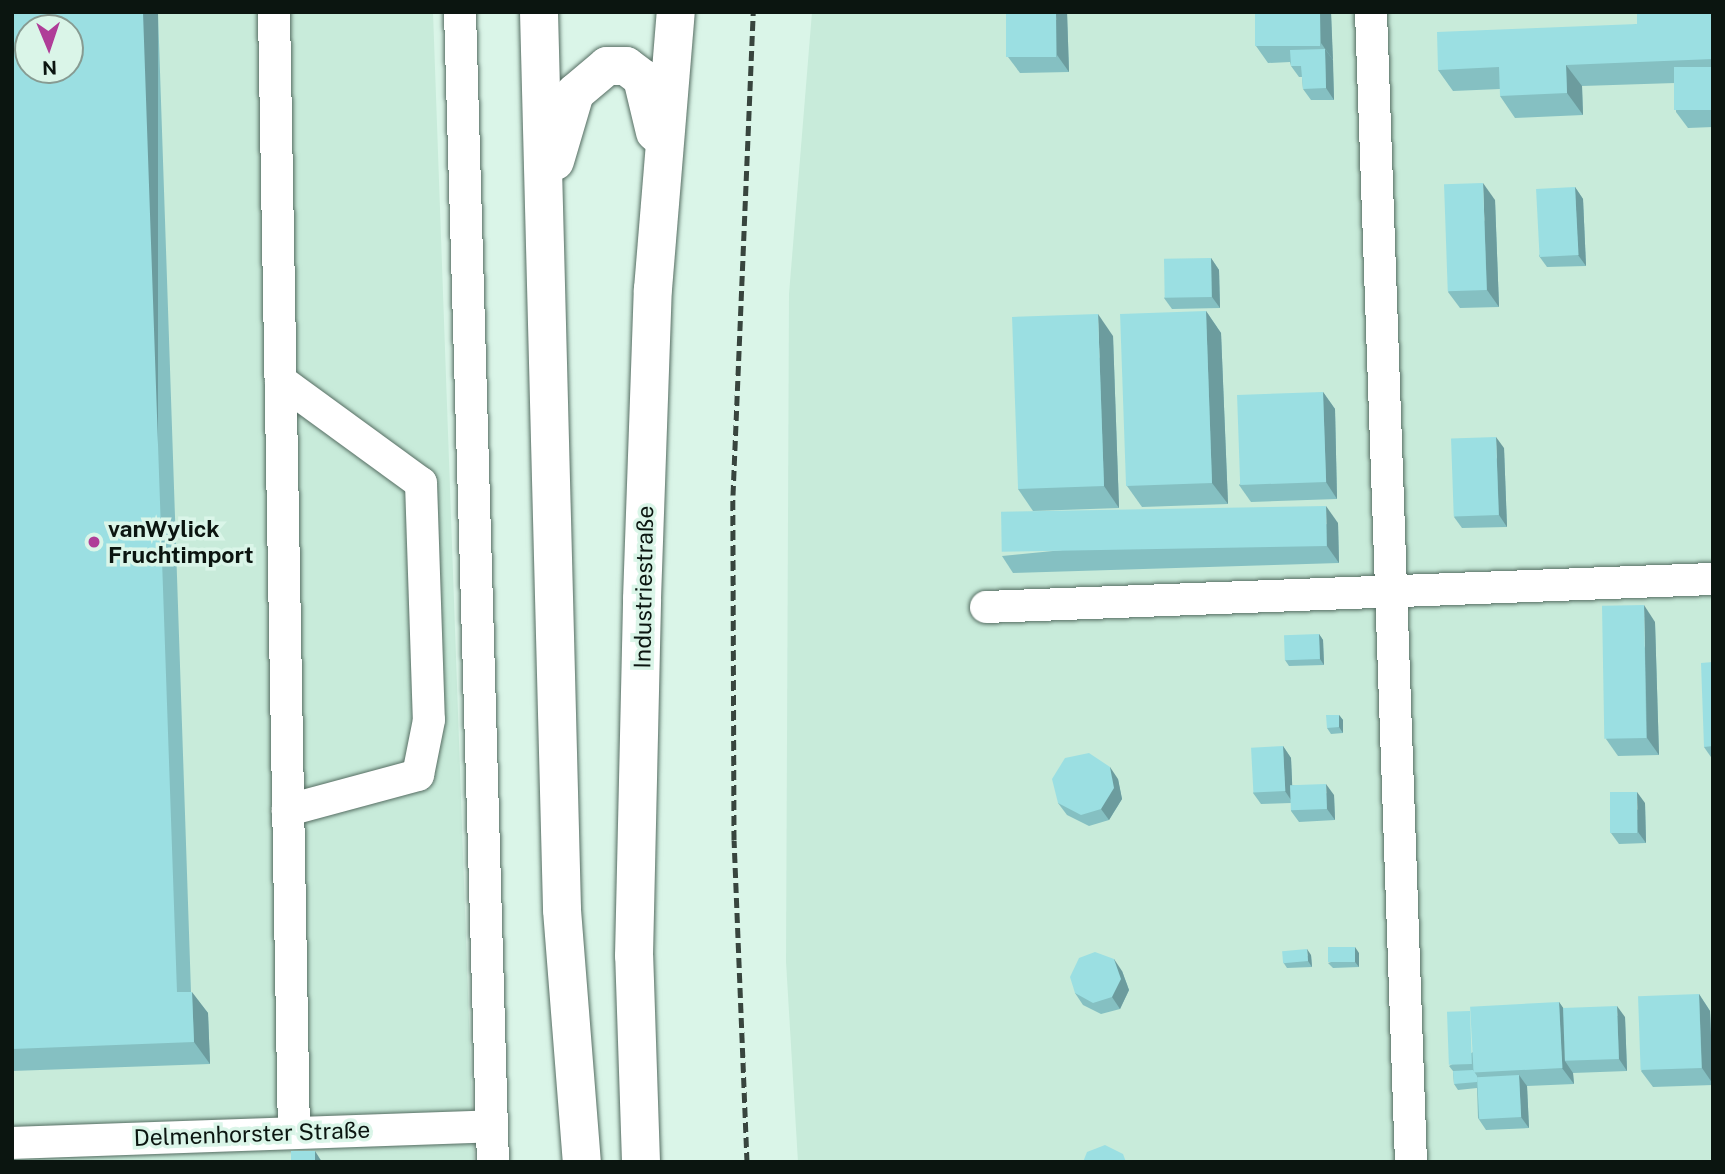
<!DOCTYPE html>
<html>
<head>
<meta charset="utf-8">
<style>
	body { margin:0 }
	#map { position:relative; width:1725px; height:1174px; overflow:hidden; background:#daf5e8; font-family:"Public Sans",sans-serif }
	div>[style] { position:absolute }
	.built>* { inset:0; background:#c8ebda }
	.roads { filter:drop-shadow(0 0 2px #556d62) drop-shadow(0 0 2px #556d62) }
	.minor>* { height:32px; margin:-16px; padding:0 16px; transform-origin:16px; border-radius:16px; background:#fff }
	.highway>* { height:38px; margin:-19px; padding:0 19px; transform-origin:19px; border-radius:19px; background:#fff }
	.rail>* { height:5px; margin-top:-2.5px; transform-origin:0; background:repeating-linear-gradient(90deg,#38453e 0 10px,transparent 0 15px) }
	.wall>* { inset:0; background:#85c0c2 }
	.shaded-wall>* { inset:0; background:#6c9c9e; transform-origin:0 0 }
	.building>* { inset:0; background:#9bdfe2; transform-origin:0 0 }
	.dots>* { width:19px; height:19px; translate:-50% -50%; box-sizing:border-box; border:4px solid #daf5e8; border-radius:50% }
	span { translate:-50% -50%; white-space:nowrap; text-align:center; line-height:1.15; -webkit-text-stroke:7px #daf5e8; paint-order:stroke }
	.poi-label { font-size:23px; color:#0b1510; font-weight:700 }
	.left { translate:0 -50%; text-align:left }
	.street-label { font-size:23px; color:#0b1510 }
	.frame { position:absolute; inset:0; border:14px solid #0b1510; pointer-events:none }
	.north { position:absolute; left:14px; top:14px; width:70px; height:70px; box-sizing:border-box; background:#daf5e8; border:2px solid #879b92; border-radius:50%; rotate:178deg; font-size:19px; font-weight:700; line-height:28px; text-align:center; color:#0b1510 }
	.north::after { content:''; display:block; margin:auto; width:24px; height:32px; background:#af3d98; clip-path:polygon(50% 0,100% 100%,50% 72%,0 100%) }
</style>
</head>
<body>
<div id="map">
	<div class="built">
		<i style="clip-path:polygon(evenodd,12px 12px,433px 12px,474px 1162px,12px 1162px,12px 12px,28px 28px,70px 28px,70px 70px,28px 70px,28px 28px)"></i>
		<i style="clip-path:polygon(812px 12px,1713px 12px,1713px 1162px,798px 1162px,786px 962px,789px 294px)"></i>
	</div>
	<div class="roads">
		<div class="minor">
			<i style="left:274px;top:12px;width:1121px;rotate:88.98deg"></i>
			<i style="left:460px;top:12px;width:1150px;rotate:88.36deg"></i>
			<i style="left:1371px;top:12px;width:1151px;rotate:88.01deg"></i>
			<i style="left:281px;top:381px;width:173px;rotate:36.1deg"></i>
			<i style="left:421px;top:483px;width:237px;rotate:88.1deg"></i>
			<i style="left:429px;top:720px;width:56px;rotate:101.3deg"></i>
			<i style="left:418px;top:775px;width:135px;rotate:164.9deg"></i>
			<i style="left:986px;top:607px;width:728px;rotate:-2.21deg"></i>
			<i style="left:12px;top:1143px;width:480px;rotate:-2deg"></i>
		</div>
		<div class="highway">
			<i style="left:539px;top:12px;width:898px;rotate:88.53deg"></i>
			<i style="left:562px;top:910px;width:253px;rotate:85.5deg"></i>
			<i style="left:555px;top:161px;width:71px;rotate:-73.6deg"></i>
			<i style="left:575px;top:93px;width:42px;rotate:-40.2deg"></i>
			<i style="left:607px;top:66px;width:19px"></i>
			<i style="left:626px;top:66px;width:20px;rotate:37deg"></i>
			<i style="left:642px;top:78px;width:56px;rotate:76.5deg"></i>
			<i style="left:641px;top:1162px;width:206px;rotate:-91.9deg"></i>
			<i style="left:634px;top:956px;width:357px;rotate:-88.7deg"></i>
			<i style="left:642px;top:599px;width:310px;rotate:-88deg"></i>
			<i style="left:653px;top:289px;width:278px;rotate:-85.3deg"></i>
		</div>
	</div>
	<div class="rail">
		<i style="left:747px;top:1162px;width:322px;rotate:-92.3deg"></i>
		<i style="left:734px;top:840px;width:345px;rotate:-90.2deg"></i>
		<i style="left:733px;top:495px;width:483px;rotate:-87.6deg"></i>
	</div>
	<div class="wall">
		<i style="clip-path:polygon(12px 12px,158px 12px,191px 992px,208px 1013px,210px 1064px,12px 1071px)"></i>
		<i style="clip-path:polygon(1067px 12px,1069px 72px,1020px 73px,1008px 57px)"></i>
		<i style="clip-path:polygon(1255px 12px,1331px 12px,1334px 100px,1311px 100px,1303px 89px,1302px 77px,1299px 77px,1291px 66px,1290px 62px,1268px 63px,1256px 46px)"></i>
		<i style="clip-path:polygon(1713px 12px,1713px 127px,1688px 128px,1676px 112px,1675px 83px,1582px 86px,1583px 115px,1515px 118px,1500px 96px,1500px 89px,1453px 91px,1438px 70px,1637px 24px)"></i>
		<i style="clip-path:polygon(1575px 187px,1583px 199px,1586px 266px,1547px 267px,1539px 256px)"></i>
		<i style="clip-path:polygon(1495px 200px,1499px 307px,1460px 308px,1448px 292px)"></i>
		<i style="clip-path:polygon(1211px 258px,1219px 270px,1220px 308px,1172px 309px,1164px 298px)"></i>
		<i style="clip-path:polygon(1206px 311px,1221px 333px,1228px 504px,1142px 507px,1127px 486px)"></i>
		<i style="clip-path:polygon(1113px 336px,1119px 508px,1033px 511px,1018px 489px)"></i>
		<i style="clip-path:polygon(1323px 392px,1335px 409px,1337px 499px,1251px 502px,1239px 485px)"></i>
		<i style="clip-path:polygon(1504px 448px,1507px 527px,1462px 528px,1454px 517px)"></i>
		<i style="clip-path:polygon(1338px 523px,1339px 563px,1013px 573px,1002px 556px)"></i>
		<i style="clip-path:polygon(1655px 622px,1659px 755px,1618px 756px,1606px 739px)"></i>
		<i style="clip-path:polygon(1319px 634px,1323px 640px,1324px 665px,1289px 666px,1285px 660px)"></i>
		<i style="clip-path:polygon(1713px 662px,1713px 760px,1704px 747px)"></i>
		<i style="clip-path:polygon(1339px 715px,1343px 720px,1343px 733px,1331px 734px,1327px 728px)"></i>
		<i style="clip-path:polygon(1283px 746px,1291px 758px,1292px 785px,1334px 795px,1335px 820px,1299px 822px,1291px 811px,1291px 803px,1261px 804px,1253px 793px)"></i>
		<i style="clip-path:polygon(1118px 779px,1122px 799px,1109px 820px,1089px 826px,1067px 815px,1058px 803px)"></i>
		<i style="clip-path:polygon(1645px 803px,1646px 843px,1619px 844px,1611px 833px)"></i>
		<i style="clip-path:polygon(1359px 953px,1359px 967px,1333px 968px,1328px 963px)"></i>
		<i style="clip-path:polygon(1311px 955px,1312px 967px,1287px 968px,1283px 962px)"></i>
		<i style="clip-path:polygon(1122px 971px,1129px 990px,1120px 1009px,1101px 1014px,1083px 1005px,1075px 993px)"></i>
		<i style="clip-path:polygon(1699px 994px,1710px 1011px,1713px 1085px,1653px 1087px,1641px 1071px)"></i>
		<i style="clip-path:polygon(1559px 1002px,1563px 1008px,1625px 1017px,1627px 1071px,1573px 1073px,1574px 1084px,1527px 1086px,1529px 1128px,1486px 1130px,1478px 1118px,1477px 1088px,1458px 1090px,1454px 1084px,1453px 1071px,1449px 1066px)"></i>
	</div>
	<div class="shaded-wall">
		<i style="left:143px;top:12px;width:15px;height:981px"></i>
		<i style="clip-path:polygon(1056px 12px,1067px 12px,1069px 72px,1057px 55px)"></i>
		<i style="clip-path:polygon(1320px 12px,1331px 12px,1333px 60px,1321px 43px)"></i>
		<i style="clip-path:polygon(1325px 49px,1333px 60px,1334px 100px,1326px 88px)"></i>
		<i style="clip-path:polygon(1566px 65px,1582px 86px,1583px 115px,1567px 93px)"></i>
		<i style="clip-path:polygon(1483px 183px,1495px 200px,1499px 307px,1487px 290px)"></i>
		<i style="clip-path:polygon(1575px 187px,1583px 199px,1586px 266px,1578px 255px)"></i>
		<i style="clip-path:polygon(1211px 258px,1219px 270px,1220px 308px,1212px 297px)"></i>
		<i style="clip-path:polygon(1206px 311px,1221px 333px,1228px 504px,1212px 483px)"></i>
		<i style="clip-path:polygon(1098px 314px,1113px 336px,1119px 508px,1104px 486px)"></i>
		<i style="clip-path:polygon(1323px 392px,1335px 409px,1337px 499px,1326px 482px)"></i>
		<i style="clip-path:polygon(1496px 437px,1504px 448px,1507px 527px,1499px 515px)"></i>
		<i style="clip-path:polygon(1326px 506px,1338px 523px,1339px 563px,1327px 546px)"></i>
		<i style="clip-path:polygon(1644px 605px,1655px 622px,1659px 755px,1647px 738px)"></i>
		<i style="clip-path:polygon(1319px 634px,1323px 640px,1324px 665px,1320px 659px)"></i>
		<i style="clip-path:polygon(1339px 715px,1343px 720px,1343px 733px,1339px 727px)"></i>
		<i style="clip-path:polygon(1283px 746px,1291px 758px,1293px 803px,1285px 791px)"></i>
		<i style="clip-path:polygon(1110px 767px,1118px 779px,1122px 799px,1109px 820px,1101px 809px)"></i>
		<i style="clip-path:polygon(1326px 784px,1334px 795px,1335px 820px,1327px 809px)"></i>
		<i style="clip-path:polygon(1637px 792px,1645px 803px,1646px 843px,1638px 832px)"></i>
		<i style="clip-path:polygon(1355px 947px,1359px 953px,1359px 967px,1355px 962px)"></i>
		<i style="clip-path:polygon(1307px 949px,1311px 955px,1312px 967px,1308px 961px)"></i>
		<i style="clip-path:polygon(1114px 959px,1122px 971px,1129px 990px,1120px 1009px,1112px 997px)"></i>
		<i style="clip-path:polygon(192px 992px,208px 1013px,210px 1064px,194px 1042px)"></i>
		<i style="clip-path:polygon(1699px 994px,1710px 1011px,1713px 1084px,1702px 1068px)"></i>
		<i style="clip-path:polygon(1559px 1002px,1571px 1019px,1565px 1061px,1573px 1073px,1574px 1084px,1562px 1068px)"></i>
		<i style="clip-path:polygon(1617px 1006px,1625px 1017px,1627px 1071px,1619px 1059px)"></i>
		<i style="clip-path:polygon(1519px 1075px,1527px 1086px,1529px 1128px,1521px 1117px)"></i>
		<i style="clip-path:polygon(315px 1151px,322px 1162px,315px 1162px)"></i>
	</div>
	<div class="building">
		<i style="clip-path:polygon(evenodd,12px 12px,143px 12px,177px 992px,192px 992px,194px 1042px,12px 1049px,12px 12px,28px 28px,70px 28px,70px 70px,28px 70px,28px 28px)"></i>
		<i style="left:1006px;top:12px;width:50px;height:45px"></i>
		<i style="left:1255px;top:12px;width:65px;height:34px"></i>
		<i style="clip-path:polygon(1637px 12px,1713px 12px,1713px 59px,1566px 65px,1567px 93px,1500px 96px,1499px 67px,1438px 70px,1437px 32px,1637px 24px)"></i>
		<i style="clip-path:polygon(1325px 49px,1326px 88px,1303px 89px,1301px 66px,1291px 66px,1290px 50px)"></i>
		<i style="left:1713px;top:67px;width:43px;height:39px;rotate:90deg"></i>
		<i style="left:1483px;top:183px;width:107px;height:39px;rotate:88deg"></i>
		<i style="left:1575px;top:187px;width:68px;height:39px;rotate:87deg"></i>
		<i style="left:1211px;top:258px;width:39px;height:47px;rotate:89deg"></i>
		<i style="left:1206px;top:311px;width:172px;height:86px;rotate:88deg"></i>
		<i style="left:1098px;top:314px;width:172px;height:86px;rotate:88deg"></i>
		<i style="left:1323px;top:392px;width:90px;height:86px;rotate:88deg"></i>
		<i style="left:1496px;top:437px;width:78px;height:45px;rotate:88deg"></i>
		<i style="left:1326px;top:506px;width:40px;height:325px;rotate:89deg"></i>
		<i style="left:1644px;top:605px;width:133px;height:42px;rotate:89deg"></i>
		<i style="left:1319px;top:634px;width:25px;height:35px;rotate:88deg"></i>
		<i style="clip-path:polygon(1713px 662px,1713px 746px,1704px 747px,1701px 663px)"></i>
		<i style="clip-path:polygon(1326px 715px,1339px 715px,1339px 727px,1327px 728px)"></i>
		<i style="left:1283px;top:746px;width:45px;height:32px;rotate:87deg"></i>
		<i style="clip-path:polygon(1089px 753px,1110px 767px,1114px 788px,1101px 809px,1081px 815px,1058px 803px,1052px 779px,1065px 758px)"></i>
		<i style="left:1326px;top:784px;width:25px;height:36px;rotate:88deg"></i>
		<i style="left:1610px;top:792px;width:27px;height:41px"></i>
		<i style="left:1355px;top:947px;width:15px;height:27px;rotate:90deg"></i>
		<i style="left:1307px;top:949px;width:12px;height:25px;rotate:85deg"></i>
		<i style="clip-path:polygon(1095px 952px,1114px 959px,1121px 979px,1112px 997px,1093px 1003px,1075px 993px,1070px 977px,1079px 958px)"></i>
		<i style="left:1699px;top:994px;width:74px;height:61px;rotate:88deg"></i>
		<i style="left:1559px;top:1002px;width:66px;height:89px;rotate:87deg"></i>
		<i style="left:1617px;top:1006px;width:53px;height:54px;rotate:88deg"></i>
		<i style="left:1470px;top:1011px;width:53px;height:23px;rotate:88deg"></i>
		<i style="clip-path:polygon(1473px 1070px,1477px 1076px,1477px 1082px,1454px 1084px,1453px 1071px)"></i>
		<i style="left:1519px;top:1075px;width:42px;height:42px;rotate:87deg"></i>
		<i style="clip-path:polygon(1105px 1145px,1123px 1154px,1126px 1162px,1083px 1162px,1087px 1152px)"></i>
		<i style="left:315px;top:1151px;width:11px;height:24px;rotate:90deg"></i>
	</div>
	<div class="dots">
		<i style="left:94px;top:542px;background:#af3d98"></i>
	</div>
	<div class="poi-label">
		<span class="left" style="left:108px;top:542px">vanWylick<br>Fruchtimport</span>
	</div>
	<div class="street-label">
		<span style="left:644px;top:587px;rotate:-89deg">Industriestraße</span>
		<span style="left:252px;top:1134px;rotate:-2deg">Delmenhorster Straße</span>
	</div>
	<div class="frame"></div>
	<div class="north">N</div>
</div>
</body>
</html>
